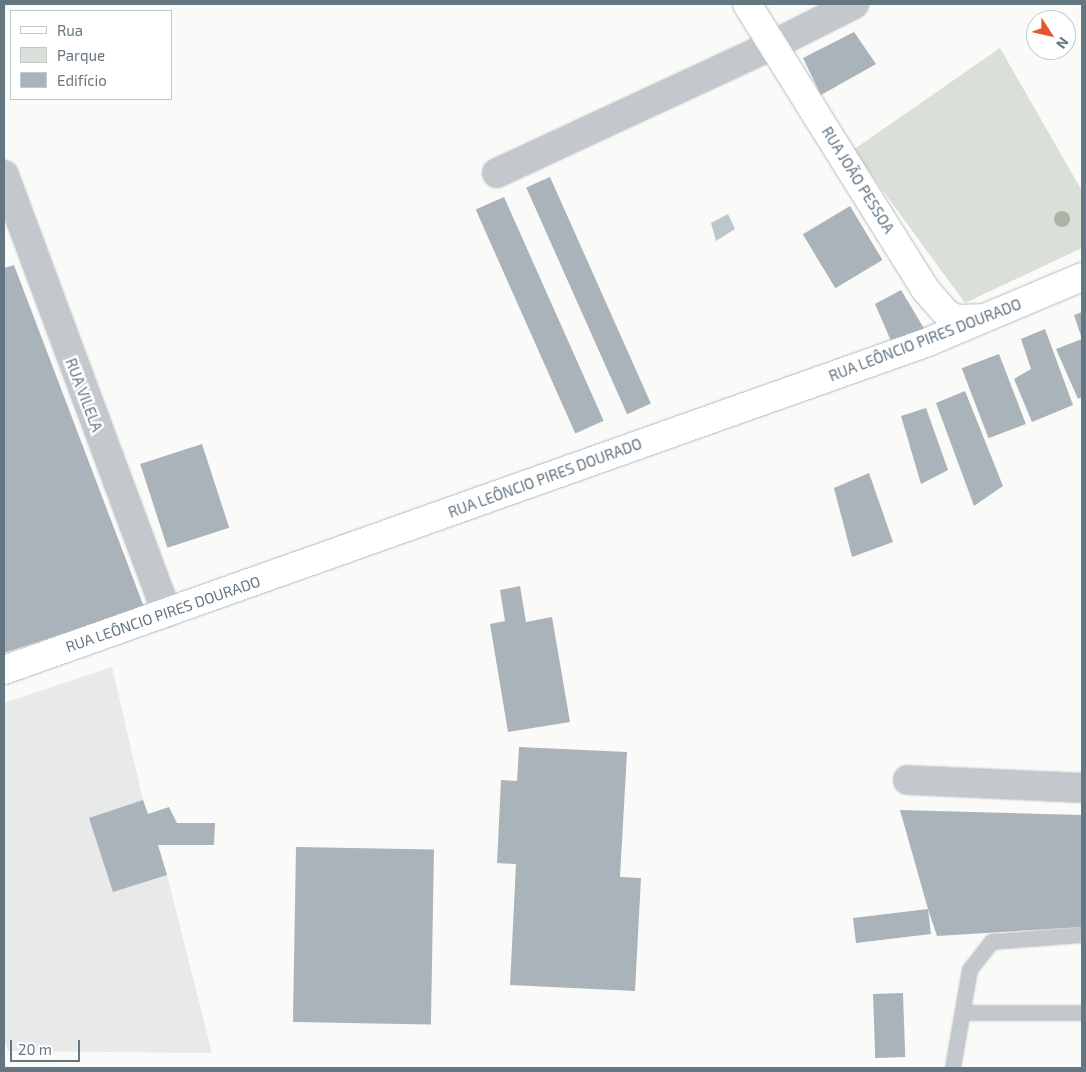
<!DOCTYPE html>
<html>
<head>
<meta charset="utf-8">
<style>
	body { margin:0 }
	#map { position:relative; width:1086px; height:1072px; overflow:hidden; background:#fafaf8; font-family:"Exo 2",sans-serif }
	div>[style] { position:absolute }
	.built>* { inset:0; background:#e8e9e9 }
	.green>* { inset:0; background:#dadfd7 }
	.water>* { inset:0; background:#bbc7cb }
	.building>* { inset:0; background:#aab3b9; transform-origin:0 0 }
	.roads { filter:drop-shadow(0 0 1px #b3babf) drop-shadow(0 0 1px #b3babf) }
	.service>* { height:14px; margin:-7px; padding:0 7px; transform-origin:7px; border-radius:7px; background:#c3c8cc }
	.minor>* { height:28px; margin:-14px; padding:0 14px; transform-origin:14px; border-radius:14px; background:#c3c8cc }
	.secondary>* { height:28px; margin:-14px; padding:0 14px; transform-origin:14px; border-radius:14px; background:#fff }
	.trees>* { width:16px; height:16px; margin:-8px; border-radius:50%; background:#aab4a7 }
	span { translate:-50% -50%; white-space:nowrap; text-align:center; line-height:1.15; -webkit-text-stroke:5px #fff; paint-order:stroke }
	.street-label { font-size:15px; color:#657683 }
	.frame { position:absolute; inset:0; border:5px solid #657683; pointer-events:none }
	.legend { position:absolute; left:10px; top:10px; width:162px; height:90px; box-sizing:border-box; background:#fff; border:1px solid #c1c8cd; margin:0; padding:6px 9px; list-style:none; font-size:15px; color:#657683 }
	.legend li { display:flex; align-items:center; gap:10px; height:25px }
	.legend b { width:25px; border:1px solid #c1c8cd }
	.north { position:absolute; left:1026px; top:10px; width:50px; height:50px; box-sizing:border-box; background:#fff; border:1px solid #c1c8cd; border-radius:50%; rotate:125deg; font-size:14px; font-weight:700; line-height:20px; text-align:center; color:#657683 }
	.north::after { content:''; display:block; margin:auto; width:18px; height:22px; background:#e4572e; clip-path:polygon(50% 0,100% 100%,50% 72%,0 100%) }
	.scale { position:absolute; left:10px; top:1040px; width:70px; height:22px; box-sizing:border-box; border:2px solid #657683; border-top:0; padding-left:6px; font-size:15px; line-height:18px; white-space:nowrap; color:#657683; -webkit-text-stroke:4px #fff; paint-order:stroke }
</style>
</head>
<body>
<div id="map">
	<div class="built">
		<i style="clip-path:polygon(112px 667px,143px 800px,167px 875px,212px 1053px,8px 1051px,4px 1040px,4px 703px)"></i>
	</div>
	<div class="green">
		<i style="clip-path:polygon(1000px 48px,1082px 191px,1082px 248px,965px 303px,853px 150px)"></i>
	</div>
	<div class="water">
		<i style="clip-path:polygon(728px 214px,735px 229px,716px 241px,711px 223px)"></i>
	</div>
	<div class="building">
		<i style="clip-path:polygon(854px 32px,876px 64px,821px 95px,803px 58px)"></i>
		<i style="left:550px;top:177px;width:248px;height:26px;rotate:66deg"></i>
		<i style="left:504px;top:197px;width:245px;height:31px;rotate:66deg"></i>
		<i style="left:850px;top:206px;width:63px;height:55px;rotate:59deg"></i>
		<i style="clip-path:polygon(14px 265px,144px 607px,4px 653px,4px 268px)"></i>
		<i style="clip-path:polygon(901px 290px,925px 330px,891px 341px,875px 304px)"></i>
		<i style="clip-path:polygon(1082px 312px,1082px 397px,1078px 399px,1056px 349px,1082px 339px,1074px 315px)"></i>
		<i style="clip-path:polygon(1045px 329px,1073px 405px,1032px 422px,1014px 379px,1031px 369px,1021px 339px)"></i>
		<i style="left:999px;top:354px;width:75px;height:40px;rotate:69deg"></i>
		<i style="clip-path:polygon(965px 391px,1003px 486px,974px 506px,936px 403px)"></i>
		<i style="clip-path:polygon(926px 408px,948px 470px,921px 484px,901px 416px)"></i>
		<i style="left:202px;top:444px;width:88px;height:65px;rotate:72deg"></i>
		<i style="clip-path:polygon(869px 473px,893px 542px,852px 557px,834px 488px)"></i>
		<i style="clip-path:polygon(520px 586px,526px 622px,552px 617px,570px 722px,508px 732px,490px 624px,505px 621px,500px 590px)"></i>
		<i style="clip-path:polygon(519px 747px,627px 752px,620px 877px,641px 878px,635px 991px,510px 985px,516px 864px,497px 863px,501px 780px,517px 781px)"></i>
		<i style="clip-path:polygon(143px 800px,148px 814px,169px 807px,177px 823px,215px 823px,214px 845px,158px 845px,167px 875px,113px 892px,89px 818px)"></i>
		<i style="clip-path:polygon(900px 810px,1082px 815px,1082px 927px,937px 936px,928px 909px,931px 934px,856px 943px,853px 918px,928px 909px)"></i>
		<i style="left:296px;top:847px;width:138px;height:175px;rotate:1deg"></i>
		<i style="left:903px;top:993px;width:64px;height:30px;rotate:88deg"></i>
	</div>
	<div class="roads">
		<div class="service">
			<i style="left:963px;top:1013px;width:119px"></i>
			<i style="left:953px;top:1068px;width:99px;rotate:-80.2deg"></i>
			<i style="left:970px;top:970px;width:36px;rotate:-52deg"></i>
			<i style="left:992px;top:942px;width:90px;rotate:-4.4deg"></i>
		</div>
		<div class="minor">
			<i style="left:497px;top:173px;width:304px;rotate:-24.9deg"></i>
			<i style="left:773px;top:45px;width:91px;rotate:-26.8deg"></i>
			<i style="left:4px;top:175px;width:467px;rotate:69.6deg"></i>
			<i style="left:908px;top:780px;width:174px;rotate:2.6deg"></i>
		</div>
		<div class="secondary">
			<i style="left:747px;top:4px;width:336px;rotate:58deg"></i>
			<i style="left:925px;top:289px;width:33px;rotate:49deg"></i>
			<i style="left:947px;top:314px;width:11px;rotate:27deg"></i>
			<i style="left:957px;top:319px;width:24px;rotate:-2deg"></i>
			<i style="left:4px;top:670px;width:980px;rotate:-19.54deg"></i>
			<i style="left:928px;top:342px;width:167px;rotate:-22.9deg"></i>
		</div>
	</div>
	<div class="trees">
		<i style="left:1062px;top:219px"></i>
	</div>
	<div class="street-label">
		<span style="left:858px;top:180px;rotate:58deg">RUA JOÃO PESSOA</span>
		<span style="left:925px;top:340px;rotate:-21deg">RUA LEÔNCIO PIRES DOURADO</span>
		<span style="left:84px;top:395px;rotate:69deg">RUA VILELA</span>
		<span style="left:545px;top:478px;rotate:-20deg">RUA LEÔNCIO PIRES DOURADO</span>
		<span style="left:163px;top:614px;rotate:-19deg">RUA LEÔNCIO PIRES DOURADO</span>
	</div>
	<div class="frame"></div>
	<ul class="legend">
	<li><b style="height:6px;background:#fff"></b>Rua</li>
	<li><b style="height:14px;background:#dadfd7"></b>Parque</li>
	<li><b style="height:14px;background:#aab3b9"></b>Edifício</li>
	</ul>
	<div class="north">N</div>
	<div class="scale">20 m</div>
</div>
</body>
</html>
